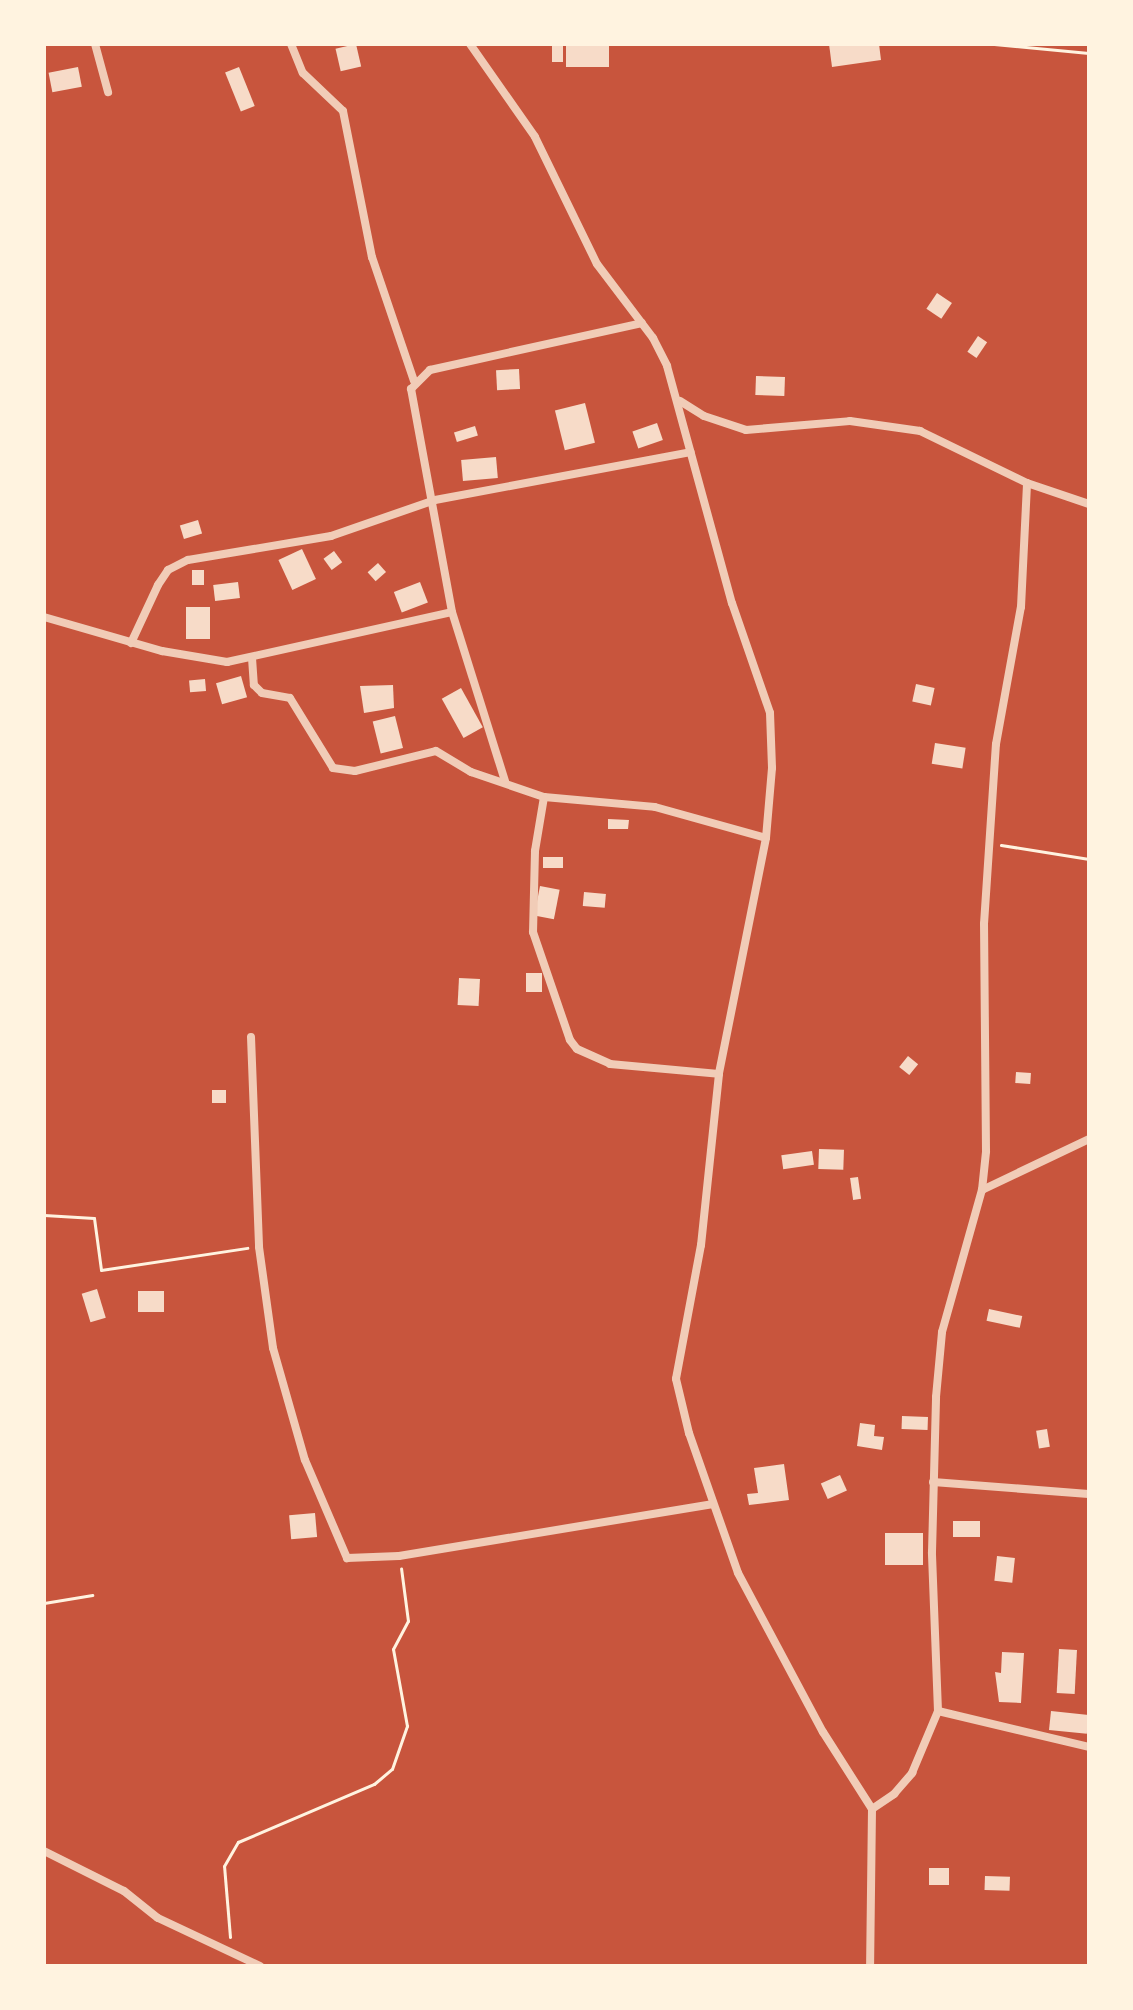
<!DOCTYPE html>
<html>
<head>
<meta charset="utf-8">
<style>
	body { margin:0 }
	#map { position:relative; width:1133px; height:2010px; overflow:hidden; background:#c8553d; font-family:"Noto Sans",sans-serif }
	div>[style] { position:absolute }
	.building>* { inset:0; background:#f7dbc8; transform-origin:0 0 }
	.path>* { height:3px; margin:-1.5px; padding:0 1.5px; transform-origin:1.5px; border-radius:1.5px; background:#fff3e0 }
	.minor>* { height:8px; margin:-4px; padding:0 4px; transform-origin:4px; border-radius:4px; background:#f1ccb7 }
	span { translate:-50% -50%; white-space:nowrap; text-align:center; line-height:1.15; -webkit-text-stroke:6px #fff3e0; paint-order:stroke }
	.frame { position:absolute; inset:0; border:46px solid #fff3e0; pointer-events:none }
</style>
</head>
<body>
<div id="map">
	<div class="building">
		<i style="left:356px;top:44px;width:23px;height:21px;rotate:77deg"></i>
		<i style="left:552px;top:44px;width:11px;height:18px"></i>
		<i style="left:566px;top:44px;width:43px;height:23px"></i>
		<i style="clip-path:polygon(829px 44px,879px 44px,881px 60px,832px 67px)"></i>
		<i style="left:78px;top:67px;width:20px;height:30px;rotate:79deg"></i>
		<i style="left:239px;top:67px;width:42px;height:15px;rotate:68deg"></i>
		<i style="left:937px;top:293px;width:18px;height:19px;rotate:34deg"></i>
		<i style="left:978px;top:336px;width:11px;height:19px;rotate:34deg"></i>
		<i style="left:519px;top:369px;width:20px;height:23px;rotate:87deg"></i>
		<i style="left:756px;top:376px;width:29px;height:19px;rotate:2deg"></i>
		<i style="left:585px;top:403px;width:41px;height:31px;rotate:76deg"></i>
		<i style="left:657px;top:423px;width:18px;height:26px;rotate:71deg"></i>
		<i style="left:475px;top:426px;width:10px;height:22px;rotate:73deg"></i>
		<i style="left:496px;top:457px;width:21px;height:35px;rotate:85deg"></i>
		<i style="left:198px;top:520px;width:14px;height:19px;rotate:73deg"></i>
		<i style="left:302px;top:549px;width:33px;height:26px;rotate:65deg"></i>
		<i style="left:334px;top:551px;width:14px;height:13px;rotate:54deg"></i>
		<i style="left:378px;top:563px;width:12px;height:14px;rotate:48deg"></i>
		<i style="left:192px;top:570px;width:12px;height:15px"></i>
		<i style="left:238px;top:582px;width:16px;height:25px;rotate:83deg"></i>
		<i style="left:420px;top:582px;width:22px;height:28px;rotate:69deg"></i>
		<i style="left:186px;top:607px;width:24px;height:32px"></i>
		<i style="left:241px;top:676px;width:22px;height:26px;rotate:74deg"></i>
		<i style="left:205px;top:679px;width:12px;height:16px;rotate:85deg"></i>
		<i style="left:916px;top:684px;width:19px;height:18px;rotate:12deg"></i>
		<i style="clip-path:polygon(393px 685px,394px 708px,364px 713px,360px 686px)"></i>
		<i style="left:461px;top:688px;width:45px;height:22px;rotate:61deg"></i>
		<i style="left:395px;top:716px;width:33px;height:23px;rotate:76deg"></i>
		<i style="left:935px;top:743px;width:31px;height:21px;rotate:9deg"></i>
		<i style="clip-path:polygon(608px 819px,629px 820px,628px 829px,608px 829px)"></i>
		<i style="left:543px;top:857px;width:20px;height:11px"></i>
		<i style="left:540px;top:886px;width:20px;height:30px;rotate:11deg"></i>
		<i style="left:584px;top:892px;width:22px;height:14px;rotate:5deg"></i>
		<i style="left:526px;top:973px;width:16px;height:19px"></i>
		<i style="left:459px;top:978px;width:21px;height:27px;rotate:3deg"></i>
		<i style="left:908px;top:1056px;width:13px;height:14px;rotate:39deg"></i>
		<i style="left:1016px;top:1072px;width:15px;height:11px;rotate:4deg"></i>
		<i style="left:212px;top:1090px;width:14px;height:13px"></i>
		<i style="left:819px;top:1149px;width:25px;height:20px;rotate:2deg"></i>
		<i style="left:812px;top:1151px;width:14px;height:31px;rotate:82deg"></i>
		<i style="left:858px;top:1177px;width:22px;height:8px;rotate:82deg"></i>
		<i style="left:97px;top:1289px;width:30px;height:16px;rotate:73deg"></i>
		<i style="left:138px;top:1291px;width:26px;height:21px"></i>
		<i style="left:989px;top:1309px;width:34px;height:12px;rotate:12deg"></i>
		<i style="left:902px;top:1416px;width:26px;height:13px;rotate:2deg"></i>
		<i style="clip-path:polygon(860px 1423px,875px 1425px,874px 1436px,884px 1437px,882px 1450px,857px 1446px)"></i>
		<i style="left:1047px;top:1429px;width:18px;height:11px;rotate:81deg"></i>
		<i style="clip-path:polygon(784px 1464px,789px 1500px,749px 1505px,747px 1494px,758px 1493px,754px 1468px)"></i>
		<i style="left:840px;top:1475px;width:17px;height:21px;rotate:66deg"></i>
		<i style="left:315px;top:1513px;width:24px;height:26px;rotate:85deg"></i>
		<i style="left:953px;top:1521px;width:27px;height:16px"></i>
		<i style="left:885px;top:1533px;width:38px;height:32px"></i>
		<i style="left:997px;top:1556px;width:18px;height:25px;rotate:6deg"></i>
		<i style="left:1059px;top:1649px;width:18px;height:44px;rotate:3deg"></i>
		<i style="clip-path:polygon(1002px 1652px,1024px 1653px,1021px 1703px,999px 1702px,995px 1672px,1001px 1673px)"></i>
		<i style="left:1051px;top:1711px;width:38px;height:19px;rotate:6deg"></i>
		<i style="left:929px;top:1868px;width:20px;height:17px"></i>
		<i style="left:985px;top:1876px;width:25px;height:14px;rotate:2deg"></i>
	</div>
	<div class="path">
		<i style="left:994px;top:44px;width:95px;rotate:5.4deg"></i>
		<i style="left:1001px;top:845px;width:89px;rotate:9deg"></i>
		<i style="left:44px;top:1215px;width:50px;rotate:3.4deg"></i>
		<i style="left:94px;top:1218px;width:52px;rotate:82.3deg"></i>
		<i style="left:101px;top:1270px;width:148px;rotate:-8.6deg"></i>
		<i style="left:44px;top:1603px;width:49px;rotate:-9.5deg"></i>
		<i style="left:230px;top:1937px;width:71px;rotate:-94.8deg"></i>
		<i style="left:224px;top:1866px;width:28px;rotate:-60deg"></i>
		<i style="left:238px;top:1842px;width:148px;rotate:-23.1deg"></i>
		<i style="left:374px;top:1784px;width:23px;rotate:-40deg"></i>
		<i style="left:392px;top:1769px;width:46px;rotate:-70.8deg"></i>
		<i style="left:407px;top:1726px;width:78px;rotate:-100.3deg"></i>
		<i style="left:393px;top:1649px;width:32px;rotate:-62deg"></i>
		<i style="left:408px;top:1621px;width:53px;rotate:-97.5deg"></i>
	</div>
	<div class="minor">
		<i style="left:95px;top:44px;width:50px;rotate:74.8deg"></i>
		<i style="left:291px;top:44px;width:31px;rotate:68deg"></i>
		<i style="left:303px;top:73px;width:55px;rotate:43.5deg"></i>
		<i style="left:343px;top:111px;width:149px;rotate:78.8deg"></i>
		<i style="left:372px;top:257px;width:131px;rotate:71.3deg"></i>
		<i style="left:470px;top:44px;width:113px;rotate:55deg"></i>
		<i style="left:535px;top:137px;width:141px;rotate:64deg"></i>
		<i style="left:597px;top:264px;width:93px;rotate:52.9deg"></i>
		<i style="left:653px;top:338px;width:31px;rotate:63deg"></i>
		<i style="left:667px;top:366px;width:246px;rotate:74.7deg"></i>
		<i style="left:732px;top:603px;width:116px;rotate:70.9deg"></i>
		<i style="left:770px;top:713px;width:55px;rotate:87.9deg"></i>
		<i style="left:772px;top:768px;width:70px;rotate:94.9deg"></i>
		<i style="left:766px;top:838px;width:241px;rotate:101.3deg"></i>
		<i style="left:719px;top:1074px;width:172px;rotate:96deg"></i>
		<i style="left:701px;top:1245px;width:136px;rotate:100.6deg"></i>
		<i style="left:676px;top:1379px;width:56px;rotate:76.5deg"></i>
		<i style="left:689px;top:1433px;width:148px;rotate:70.7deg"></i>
		<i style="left:738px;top:1573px;width:180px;rotate:61.9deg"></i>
		<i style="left:823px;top:1732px;width:91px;rotate:57.5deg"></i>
		<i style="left:872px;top:1809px;width:157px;rotate:90.7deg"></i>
		<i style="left:680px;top:401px;width:28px;rotate:32deg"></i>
		<i style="left:704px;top:416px;width:44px;rotate:18.4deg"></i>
		<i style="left:746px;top:430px;width:104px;rotate:-4.9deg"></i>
		<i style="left:850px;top:421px;width:71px;rotate:8.1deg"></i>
		<i style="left:920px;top:431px;width:119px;rotate:25.9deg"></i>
		<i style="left:1027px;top:483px;width:65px;rotate:18.7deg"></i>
		<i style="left:44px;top:617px;width:123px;rotate:16.1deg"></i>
		<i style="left:162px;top:651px;width:66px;rotate:9.6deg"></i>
		<i style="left:227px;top:662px;width:230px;rotate:-12.5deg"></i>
		<i style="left:131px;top:643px;width:64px;rotate:-65deg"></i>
		<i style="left:158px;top:585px;width:18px;rotate:-56deg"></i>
		<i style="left:168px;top:570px;width:22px;rotate:-27deg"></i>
		<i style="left:188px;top:560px;width:145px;rotate:-9.5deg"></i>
		<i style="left:331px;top:536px;width:110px;rotate:-19.1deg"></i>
		<i style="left:435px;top:500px;width:260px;rotate:-10.6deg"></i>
		<i style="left:252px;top:658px;width:27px;rotate:86deg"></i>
		<i style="left:254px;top:685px;width:11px;rotate:45deg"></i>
		<i style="left:262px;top:693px;width:28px;rotate:10deg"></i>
		<i style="left:290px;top:698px;width:82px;rotate:58.4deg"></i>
		<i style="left:333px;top:768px;width:22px;rotate:8deg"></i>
		<i style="left:355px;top:771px;width:83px;rotate:-13.9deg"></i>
		<i style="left:436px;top:751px;width:41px;rotate:31deg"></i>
		<i style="left:471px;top:772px;width:77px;rotate:18.9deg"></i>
		<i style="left:544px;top:797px;width:111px;rotate:5.1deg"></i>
		<i style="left:655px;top:807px;width:115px;rotate:15.6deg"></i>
		<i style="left:505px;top:781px;width:177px;rotate:-107.4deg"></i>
		<i style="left:452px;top:612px;width:227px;rotate:-100.4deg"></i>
		<i style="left:411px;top:389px;width:27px;rotate:-45deg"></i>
		<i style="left:430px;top:370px;width:217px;rotate:-12.5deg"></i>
		<i style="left:544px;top:797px;width:55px;rotate:99.5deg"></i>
		<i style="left:535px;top:851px;width:81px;rotate:91.4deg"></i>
		<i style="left:533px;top:932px;width:114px;rotate:71.1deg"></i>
		<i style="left:570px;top:1040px;width:11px;rotate:52deg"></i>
		<i style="left:577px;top:1049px;width:36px;rotate:24deg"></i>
		<i style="left:610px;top:1064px;width:109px;rotate:5.2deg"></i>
		<i style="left:251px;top:1037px;width:210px;rotate:87.8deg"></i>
		<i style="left:259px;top:1247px;width:102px;rotate:82.1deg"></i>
		<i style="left:273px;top:1348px;width:116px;rotate:74.1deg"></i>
		<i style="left:305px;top:1460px;width:107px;rotate:66.8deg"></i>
		<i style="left:347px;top:1558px;width:52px;rotate:-2.2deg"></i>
		<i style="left:399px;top:1556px;width:317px;rotate:-9.4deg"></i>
		<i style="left:982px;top:1190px;width:119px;rotate:-25.5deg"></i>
		<i style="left:933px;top:1482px;width:156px;rotate:4.4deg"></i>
		<i style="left:938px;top:1711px;width:155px;rotate:13.4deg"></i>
		<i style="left:872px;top:1809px;width:27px;rotate:-34deg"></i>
		<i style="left:894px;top:1794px;width:28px;rotate:-49deg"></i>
		<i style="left:912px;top:1773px;width:67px;rotate:-67.2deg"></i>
		<i style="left:938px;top:1711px;width:159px;rotate:-92.2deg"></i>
		<i style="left:932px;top:1552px;width:155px;rotate:-88.5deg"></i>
		<i style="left:936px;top:1397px;width:65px;rotate:-84.7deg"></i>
		<i style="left:942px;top:1332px;width:148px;rotate:-74.3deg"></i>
		<i style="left:982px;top:1190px;width:39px;rotate:-84deg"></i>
		<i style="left:986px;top:1151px;width:227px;rotate:-90.5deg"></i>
		<i style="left:984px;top:924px;width:180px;rotate:-86.2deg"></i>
		<i style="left:996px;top:744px;width:139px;rotate:-79.7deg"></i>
		<i style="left:1021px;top:607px;width:124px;rotate:-87.2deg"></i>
		<i style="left:44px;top:1851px;width:89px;rotate:26.6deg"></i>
		<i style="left:124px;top:1891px;width:43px;rotate:38.5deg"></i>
		<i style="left:158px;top:1918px;width:113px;rotate:25.2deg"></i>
	</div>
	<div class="frame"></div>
</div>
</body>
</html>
